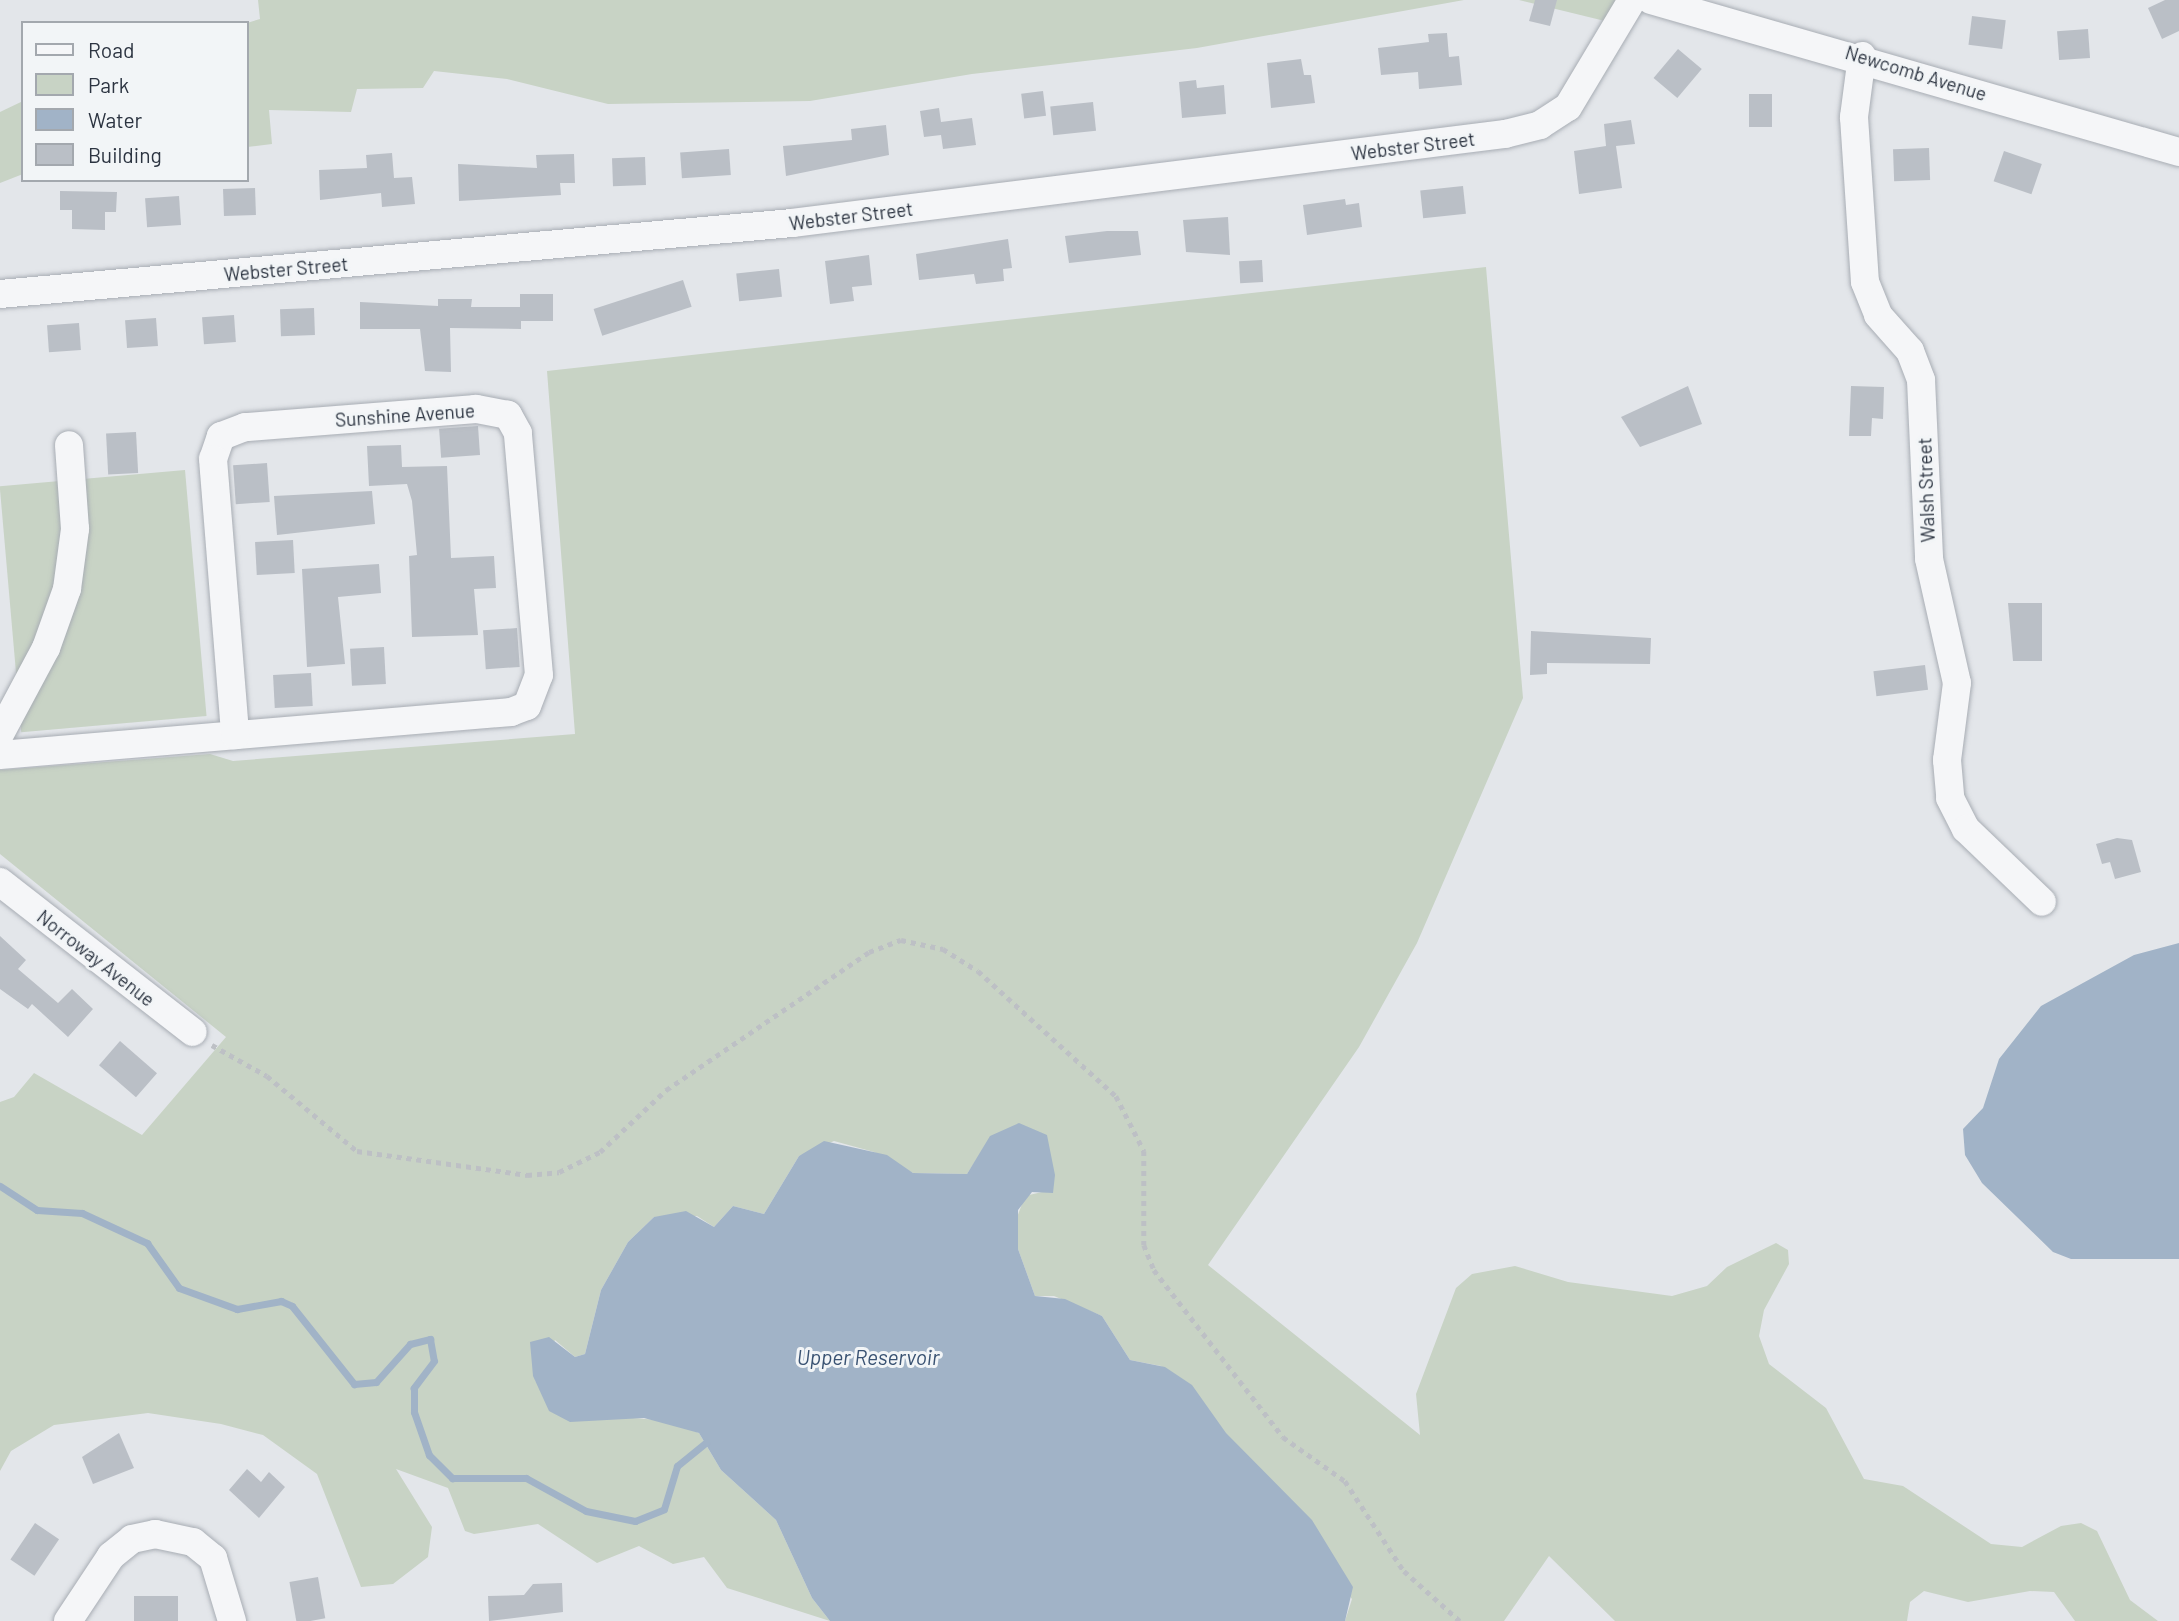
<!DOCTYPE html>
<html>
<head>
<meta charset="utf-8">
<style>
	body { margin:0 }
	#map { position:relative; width:2179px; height:1621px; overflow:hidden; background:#e3e6ea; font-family:Barlow,sans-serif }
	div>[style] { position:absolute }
	.green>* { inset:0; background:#c8d3c5; transform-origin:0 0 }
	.water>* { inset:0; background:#a1b3c7 }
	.stream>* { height:7px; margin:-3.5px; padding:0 3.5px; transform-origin:3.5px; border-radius:3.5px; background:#a1b3c7 }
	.building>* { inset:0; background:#babfc6; transform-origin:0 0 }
	.path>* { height:4.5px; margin-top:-2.25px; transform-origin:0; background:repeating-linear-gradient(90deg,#bdc0c5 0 5px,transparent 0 10px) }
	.roads { filter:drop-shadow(0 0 2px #a8adb4) drop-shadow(0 0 2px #a8adb4) }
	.minor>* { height:28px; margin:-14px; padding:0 14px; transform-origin:14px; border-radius:14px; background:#f5f6f8 }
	span { translate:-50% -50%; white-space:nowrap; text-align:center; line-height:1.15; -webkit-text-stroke:6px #f2f5f7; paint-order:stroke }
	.street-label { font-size:19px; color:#2c3441 }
	.water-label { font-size:21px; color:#395272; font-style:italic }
	.legend { position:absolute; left:21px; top:21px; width:228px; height:161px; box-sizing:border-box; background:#f2f5f7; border:2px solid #a3a8ae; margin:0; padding:9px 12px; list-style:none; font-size:21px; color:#2c3441 }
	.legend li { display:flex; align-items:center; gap:14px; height:35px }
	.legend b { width:35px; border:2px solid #a3a8ae }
</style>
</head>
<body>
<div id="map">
	<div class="green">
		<i style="clip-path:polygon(258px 0,1464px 0,1197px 48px,972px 74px,810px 101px,608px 104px,507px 79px,434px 71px,423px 88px,357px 89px,351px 112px,269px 110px,272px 144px,247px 147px,247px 23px,260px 19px)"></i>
		<i style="clip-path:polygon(1519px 0,1618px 0,1609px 22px)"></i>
		<i style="clip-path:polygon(23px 101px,23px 174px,0 183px,0 112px)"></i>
		<i style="clip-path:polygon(1486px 267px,1523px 698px,1417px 943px,1359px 1047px,1208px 1265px,1420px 1435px,1416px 1394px,1456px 1288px,1472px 1274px,1515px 1266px,1568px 1282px,1672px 1296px,1707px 1286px,1727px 1267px,1776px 1243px,1788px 1250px,1789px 1264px,1764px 1310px,1759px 1336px,1769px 1364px,1826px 1408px,1864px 1479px,1903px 1486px,1991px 1544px,2022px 1547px,2061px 1526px,2081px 1523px,2097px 1531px,2130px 1600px,2158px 1621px,2075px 1621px,2054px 1592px,2030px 1591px,1968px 1602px,1924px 1591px,1910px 1602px,1907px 1621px,1615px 1621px,1549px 1556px,1504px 1621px,1345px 1621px,1352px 1599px,1161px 1366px,1130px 1360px,1102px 1316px,1054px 1296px,1035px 1296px,1018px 1249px,1016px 1220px,1025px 1196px,1042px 1192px,978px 1157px,967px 1174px,913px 1173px,874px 1152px,834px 1141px,799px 1156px,764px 1214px,733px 1206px,714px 1227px,697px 1216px,654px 1217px,628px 1242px,601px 1290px,585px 1354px,575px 1357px,555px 1340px,535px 1381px,621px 1417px,670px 1421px,699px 1433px,721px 1470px,776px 1520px,812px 1598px,830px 1621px,727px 1588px,704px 1557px,673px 1564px,639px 1546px,597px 1563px,538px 1524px,474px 1534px,465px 1531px,448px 1488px,396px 1469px,432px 1527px,428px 1557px,393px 1584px,361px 1587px,317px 1474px,263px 1435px,221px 1424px,148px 1413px,54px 1425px,11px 1451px,0 1471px,0 1102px,14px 1097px,34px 1073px,142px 1135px,226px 1037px,0 854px,0 770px,210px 754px,233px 761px,575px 734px,547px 371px)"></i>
		<i style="left:185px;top:470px;width:247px;height:186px;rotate:85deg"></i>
	</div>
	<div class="water">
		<i style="clip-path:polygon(2179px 943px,2179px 1259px,2071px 1259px,2053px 1252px,1982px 1183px,1965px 1155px,1963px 1129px,1983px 1108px,1999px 1059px,2041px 1006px,2134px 955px)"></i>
		<i style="clip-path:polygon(1019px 1123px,1047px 1135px,1055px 1175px,1053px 1193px,1032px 1192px,1018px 1210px,1018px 1249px,1035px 1296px,1065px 1299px,1102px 1316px,1130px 1360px,1165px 1367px,1192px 1385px,1226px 1433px,1312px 1520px,1353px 1587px,1345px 1621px,830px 1621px,812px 1598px,776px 1520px,721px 1470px,699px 1433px,644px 1418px,570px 1422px,549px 1411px,533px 1376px,530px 1342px,549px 1337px,575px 1357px,585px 1354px,601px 1290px,628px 1242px,654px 1217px,686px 1211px,714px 1227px,733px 1206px,764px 1214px,799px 1156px,824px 1141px,887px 1155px,913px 1173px,967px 1174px,990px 1136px)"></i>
	</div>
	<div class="stream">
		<i style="left:0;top:1186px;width:44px;rotate:33deg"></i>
		<i style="left:37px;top:1210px;width:45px;rotate:3.8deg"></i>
		<i style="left:82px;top:1213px;width:72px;rotate:24.8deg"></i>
		<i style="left:147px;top:1243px;width:55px;rotate:54.6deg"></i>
		<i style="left:179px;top:1288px;width:62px;rotate:19.9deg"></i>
		<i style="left:237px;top:1309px;width:45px;rotate:-10.3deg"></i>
		<i style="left:281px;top:1301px;width:12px;rotate:24deg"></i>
		<i style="left:292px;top:1306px;width:100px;rotate:51.5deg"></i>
		<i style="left:354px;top:1384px;width:22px;rotate:-5deg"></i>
		<i style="left:376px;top:1382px;width:51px;rotate:-48.2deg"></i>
		<i style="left:410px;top:1344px;width:21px;rotate:-14deg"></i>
		<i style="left:430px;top:1339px;width:22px;rotate:80deg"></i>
		<i style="left:434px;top:1361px;width:34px;rotate:127deg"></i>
		<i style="left:414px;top:1388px;width:24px;rotate:90deg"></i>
		<i style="left:414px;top:1412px;width:46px;rotate:70.8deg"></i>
		<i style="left:429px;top:1455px;width:33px;rotate:45deg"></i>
		<i style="left:452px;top:1478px;width:74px"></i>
		<i style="left:526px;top:1478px;width:68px;rotate:28.8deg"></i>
		<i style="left:586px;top:1511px;width:50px;rotate:11.5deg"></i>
		<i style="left:635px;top:1521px;width:31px;rotate:-22deg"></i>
		<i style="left:664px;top:1509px;width:45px;rotate:-73.2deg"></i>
		<i style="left:677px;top:1466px;width:38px;rotate:-39deg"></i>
	</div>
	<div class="building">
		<i style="clip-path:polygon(1535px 0,1557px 0,1550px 26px,1529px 21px)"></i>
		<i style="clip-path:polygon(2165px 0,2179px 0,2179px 31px,2162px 39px,2148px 8px)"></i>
		<i style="left:1972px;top:16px;width:34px;height:29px;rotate:7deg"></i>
		<i style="left:2088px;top:29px;width:29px;height:31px;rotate:86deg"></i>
		<i style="clip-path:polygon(1447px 33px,1449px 57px,1459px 56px,1462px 85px,1419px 89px,1418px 72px,1381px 75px,1378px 48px,1429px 42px,1428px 34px)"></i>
		<i style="left:1678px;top:49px;width:31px;height:38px;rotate:40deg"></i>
		<i style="clip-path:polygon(1301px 59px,1304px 75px,1311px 75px,1315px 103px,1271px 108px,1267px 63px)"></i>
		<i style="clip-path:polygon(1196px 80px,1197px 88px,1224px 85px,1226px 114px,1182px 118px,1179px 82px)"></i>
		<i style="left:1043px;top:91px;width:25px;height:22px;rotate:83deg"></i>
		<i style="left:1749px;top:94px;width:23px;height:33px"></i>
		<i style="left:1093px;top:102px;width:29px;height:43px;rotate:84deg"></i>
		<i style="clip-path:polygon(939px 108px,941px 122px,972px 118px,976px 145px,943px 149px,941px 135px,924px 137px,920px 111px)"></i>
		<i style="clip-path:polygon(1631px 120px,1635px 144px,1616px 146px,1622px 188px,1579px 194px,1574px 151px,1606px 146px,1604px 124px)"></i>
		<i style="clip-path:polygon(886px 125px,889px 155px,786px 176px,783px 146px,852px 140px,851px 129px)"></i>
		<i style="left:1929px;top:148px;width:32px;height:36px;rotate:88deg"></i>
		<i style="left:729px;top:149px;width:26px;height:49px;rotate:86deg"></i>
		<i style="left:2004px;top:151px;width:40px;height:32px;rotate:19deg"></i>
		<i style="clip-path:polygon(392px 153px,394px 178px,412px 177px,415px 204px,382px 207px,381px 193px,320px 200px,319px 170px,367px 168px,366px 155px)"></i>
		<i style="clip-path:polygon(574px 154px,575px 183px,560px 183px,561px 195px,459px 201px,458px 164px,537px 168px,536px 155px)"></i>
		<i style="left:645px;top:157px;width:28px;height:33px;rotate:88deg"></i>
		<i style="left:1463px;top:186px;width:28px;height:43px;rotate:84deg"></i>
		<i style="left:255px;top:188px;width:27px;height:32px;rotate:88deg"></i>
		<i style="clip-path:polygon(60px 191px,117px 192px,116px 212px,105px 212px,105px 230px,72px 229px,72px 210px,60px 210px)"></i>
		<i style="left:179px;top:196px;width:29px;height:34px;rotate:86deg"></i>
		<i style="clip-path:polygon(1345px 199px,1346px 205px,1359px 203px,1362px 227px,1307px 235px,1303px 205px)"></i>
		<i style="clip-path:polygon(1228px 217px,1230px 255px,1186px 252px,1183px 220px)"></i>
		<i style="clip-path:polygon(1107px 231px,1138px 231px,1141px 255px,1069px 263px,1065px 236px)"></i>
		<i style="clip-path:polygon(1008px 239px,1012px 268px,1003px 269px,1004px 281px,976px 284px,974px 274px,919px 280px,916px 254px)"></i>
		<i style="clip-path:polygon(869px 255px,872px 285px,852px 287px,854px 301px,830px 304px,825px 261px)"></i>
		<i style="left:1262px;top:260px;width:22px;height:23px;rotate:87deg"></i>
		<i style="left:779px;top:269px;width:28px;height:43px;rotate:84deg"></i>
		<i style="left:683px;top:280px;width:28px;height:94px;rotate:72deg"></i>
		<i style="clip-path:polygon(520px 294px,553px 294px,553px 321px,521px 321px,521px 329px,450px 328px,451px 372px,425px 371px,420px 329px,360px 329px,360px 302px,438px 306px,438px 299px,472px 299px,471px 307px,520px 307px)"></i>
		<i style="left:314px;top:308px;width:27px;height:34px;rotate:88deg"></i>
		<i style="left:234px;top:315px;width:27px;height:32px;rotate:86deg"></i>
		<i style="left:156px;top:318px;width:28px;height:31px;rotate:86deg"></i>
		<i style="left:79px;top:323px;width:27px;height:32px;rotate:86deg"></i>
		<i style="clip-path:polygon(1688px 386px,1702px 424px,1640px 447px,1621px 417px)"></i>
		<i style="clip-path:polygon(1851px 386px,1884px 387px,1883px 419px,1872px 418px,1871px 436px,1849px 436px)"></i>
		<i style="left:478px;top:426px;width:29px;height:39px;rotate:86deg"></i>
		<i style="left:136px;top:432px;width:41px;height:30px;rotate:87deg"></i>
		<i style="clip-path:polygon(401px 445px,402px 467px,447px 466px,451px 558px,494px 556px,496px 588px,474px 589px,478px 635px,412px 637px,409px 556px,417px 555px,412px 501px,407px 484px,369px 486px,367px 446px)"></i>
		<i style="left:267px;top:463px;width:39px;height:34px;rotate:86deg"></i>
		<i style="clip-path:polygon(372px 491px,375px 524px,277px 535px,274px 496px)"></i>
		<i style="left:293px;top:540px;width:33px;height:38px;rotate:87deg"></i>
		<i style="clip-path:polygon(379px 564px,381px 593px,338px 597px,345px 664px,307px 667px,302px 569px)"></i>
		<i style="clip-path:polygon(2008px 603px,2042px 603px,2042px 661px,2013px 661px)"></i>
		<i style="left:517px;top:628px;width:39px;height:34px;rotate:86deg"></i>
		<i style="clip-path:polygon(1531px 631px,1651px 638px,1650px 664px,1547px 663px,1547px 674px,1530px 675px)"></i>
		<i style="left:384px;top:647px;width:37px;height:34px;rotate:87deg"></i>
		<i style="left:1925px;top:665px;width:25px;height:52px;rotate:83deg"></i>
		<i style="left:311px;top:673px;width:33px;height:38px;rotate:87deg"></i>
		<i style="clip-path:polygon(2117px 838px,2132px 840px,2141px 872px,2115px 879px,2110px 862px,2102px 864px,2096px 844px)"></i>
		<i style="clip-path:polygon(0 936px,26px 960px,18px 969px,58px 1003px,72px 989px,93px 1009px,68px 1037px,32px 1004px,28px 1009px,0 989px)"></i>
		<i style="left:120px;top:1041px;width:49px;height:32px;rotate:41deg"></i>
		<i style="clip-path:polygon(119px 1433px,134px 1468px,93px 1484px,82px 1457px)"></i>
		<i style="clip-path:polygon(247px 1469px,261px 1482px,269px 1472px,285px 1487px,259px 1518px,229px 1490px)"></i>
		<i style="left:35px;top:1523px;width:29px;height:44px;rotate:34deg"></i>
		<i style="left:318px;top:1577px;width:42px;height:29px;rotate:80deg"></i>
		<i style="clip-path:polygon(562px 1583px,563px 1612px,489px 1621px,488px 1596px,524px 1595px,533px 1584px)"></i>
		<i style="left:134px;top:1596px;width:44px;height:25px"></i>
	</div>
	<div class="path">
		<i style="left:212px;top:1045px;width:63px;rotate:29.4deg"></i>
		<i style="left:267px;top:1076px;width:117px;rotate:39.8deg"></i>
		<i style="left:357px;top:1151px;width:172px;rotate:8deg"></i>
		<i style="left:527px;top:1175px;width:32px;rotate:-5deg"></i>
		<i style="left:559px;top:1172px;width:46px;rotate:-26deg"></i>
		<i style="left:600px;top:1152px;width:91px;rotate:-43.2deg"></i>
		<i style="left:666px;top:1090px;width:245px;rotate:-34.2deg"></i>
		<i style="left:869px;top:952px;width:34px;rotate:-21deg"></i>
		<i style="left:901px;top:940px;width:43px;rotate:12.1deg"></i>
		<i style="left:943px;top:949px;width:41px;rotate:32.2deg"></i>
		<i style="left:978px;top:971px;width:186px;rotate:42.2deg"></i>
		<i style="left:1116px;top:1096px;width:62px;rotate:63deg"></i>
		<i style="left:1144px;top:1151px;width:94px;rotate:90deg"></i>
		<i style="left:1144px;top:1245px;width:27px;rotate:68deg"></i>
		<i style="left:1154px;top:1270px;width:211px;rotate:52.3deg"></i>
		<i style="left:1283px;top:1437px;width:76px;rotate:35.4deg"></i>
		<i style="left:1345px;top:1481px;width:108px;rotate:56.8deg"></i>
		<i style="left:1404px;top:1571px;width:75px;rotate:41.8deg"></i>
	</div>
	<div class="roads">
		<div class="minor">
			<i style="left:1651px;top:0;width:549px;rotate:16.06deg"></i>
			<i style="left:1862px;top:56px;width:62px;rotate:97.5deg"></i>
			<i style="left:1854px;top:117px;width:165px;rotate:86.2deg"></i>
			<i style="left:1865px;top:282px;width:35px;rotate:68deg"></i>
			<i style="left:1878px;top:315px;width:48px;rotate:48.4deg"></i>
			<i style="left:1910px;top:351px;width:31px;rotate:69deg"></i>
			<i style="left:1921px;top:380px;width:179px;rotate:87.4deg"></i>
			<i style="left:1929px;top:559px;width:127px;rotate:77.3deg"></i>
			<i style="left:1957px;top:683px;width:78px;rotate:97.4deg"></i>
			<i style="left:1947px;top:760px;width:38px;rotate:85deg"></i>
			<i style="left:1950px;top:798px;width:35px;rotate:63deg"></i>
			<i style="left:1966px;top:829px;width:105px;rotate:43.8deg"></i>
			<i style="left:0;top:294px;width:795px;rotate:-5.12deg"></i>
			<i style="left:792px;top:223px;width:719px;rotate:-7.12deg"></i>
			<i style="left:1505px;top:134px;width:36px;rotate:-14deg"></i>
			<i style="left:1540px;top:125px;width:33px;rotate:-33deg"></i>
			<i style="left:1568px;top:107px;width:125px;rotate:-59.1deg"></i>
			<i style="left:0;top:734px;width:98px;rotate:-61.9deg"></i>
			<i style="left:46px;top:648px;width:63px;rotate:-70.4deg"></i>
			<i style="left:67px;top:589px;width:61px;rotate:-82.4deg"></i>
			<i style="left:75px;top:529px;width:84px;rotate:-94.1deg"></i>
			<i style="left:0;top:755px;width:513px;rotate:-4.81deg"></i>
			<i style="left:511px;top:712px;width:17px;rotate:-21deg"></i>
			<i style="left:527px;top:706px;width:33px;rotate:-69deg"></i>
			<i style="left:539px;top:675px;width:243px;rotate:-95deg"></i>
			<i style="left:518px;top:433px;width:21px;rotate:-119deg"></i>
			<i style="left:508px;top:415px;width:33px;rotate:-169deg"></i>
			<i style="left:476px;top:409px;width:232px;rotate:175.5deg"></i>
			<i style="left:245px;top:427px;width:26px;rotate:159deg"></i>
			<i style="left:221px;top:436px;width:24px;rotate:109deg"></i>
			<i style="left:213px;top:459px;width:277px;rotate:85.4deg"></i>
			<i style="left:0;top:882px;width:244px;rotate:37.9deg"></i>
			<i style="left:68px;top:1621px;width:78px;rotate:-56.5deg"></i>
			<i style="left:111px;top:1556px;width:27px;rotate:-39deg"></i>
			<i style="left:132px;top:1539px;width:24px;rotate:-12deg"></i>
			<i style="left:155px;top:1534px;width:39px;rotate:12deg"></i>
			<i style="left:193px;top:1542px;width:26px;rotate:39deg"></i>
			<i style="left:213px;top:1558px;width:66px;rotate:73.2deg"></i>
		</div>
	</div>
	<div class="street-label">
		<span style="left:1916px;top:73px;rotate:17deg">Newcomb Avenue</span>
		<span style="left:1413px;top:146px;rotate:-7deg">Webster Street</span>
		<span style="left:851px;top:216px;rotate:-7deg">Webster Street</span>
		<span style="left:286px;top:269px;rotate:-5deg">Webster Street</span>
		<span style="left:405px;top:415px;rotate:-4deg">Sunshine Avenue</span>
		<span style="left:1926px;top:490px;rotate:-92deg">Walsh Street</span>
		<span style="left:96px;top:958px;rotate:38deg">Norroway Avenue</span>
	</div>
	<div class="water-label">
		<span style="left:868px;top:1357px">Upper Reservoir</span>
	</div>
	<ul class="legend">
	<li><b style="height:9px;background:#f5f6f8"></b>Road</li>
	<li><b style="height:19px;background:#c8d3c5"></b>Park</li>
	<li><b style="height:19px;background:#a1b3c7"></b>Water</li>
	<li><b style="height:19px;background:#babfc6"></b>Building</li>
	</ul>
</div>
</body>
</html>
